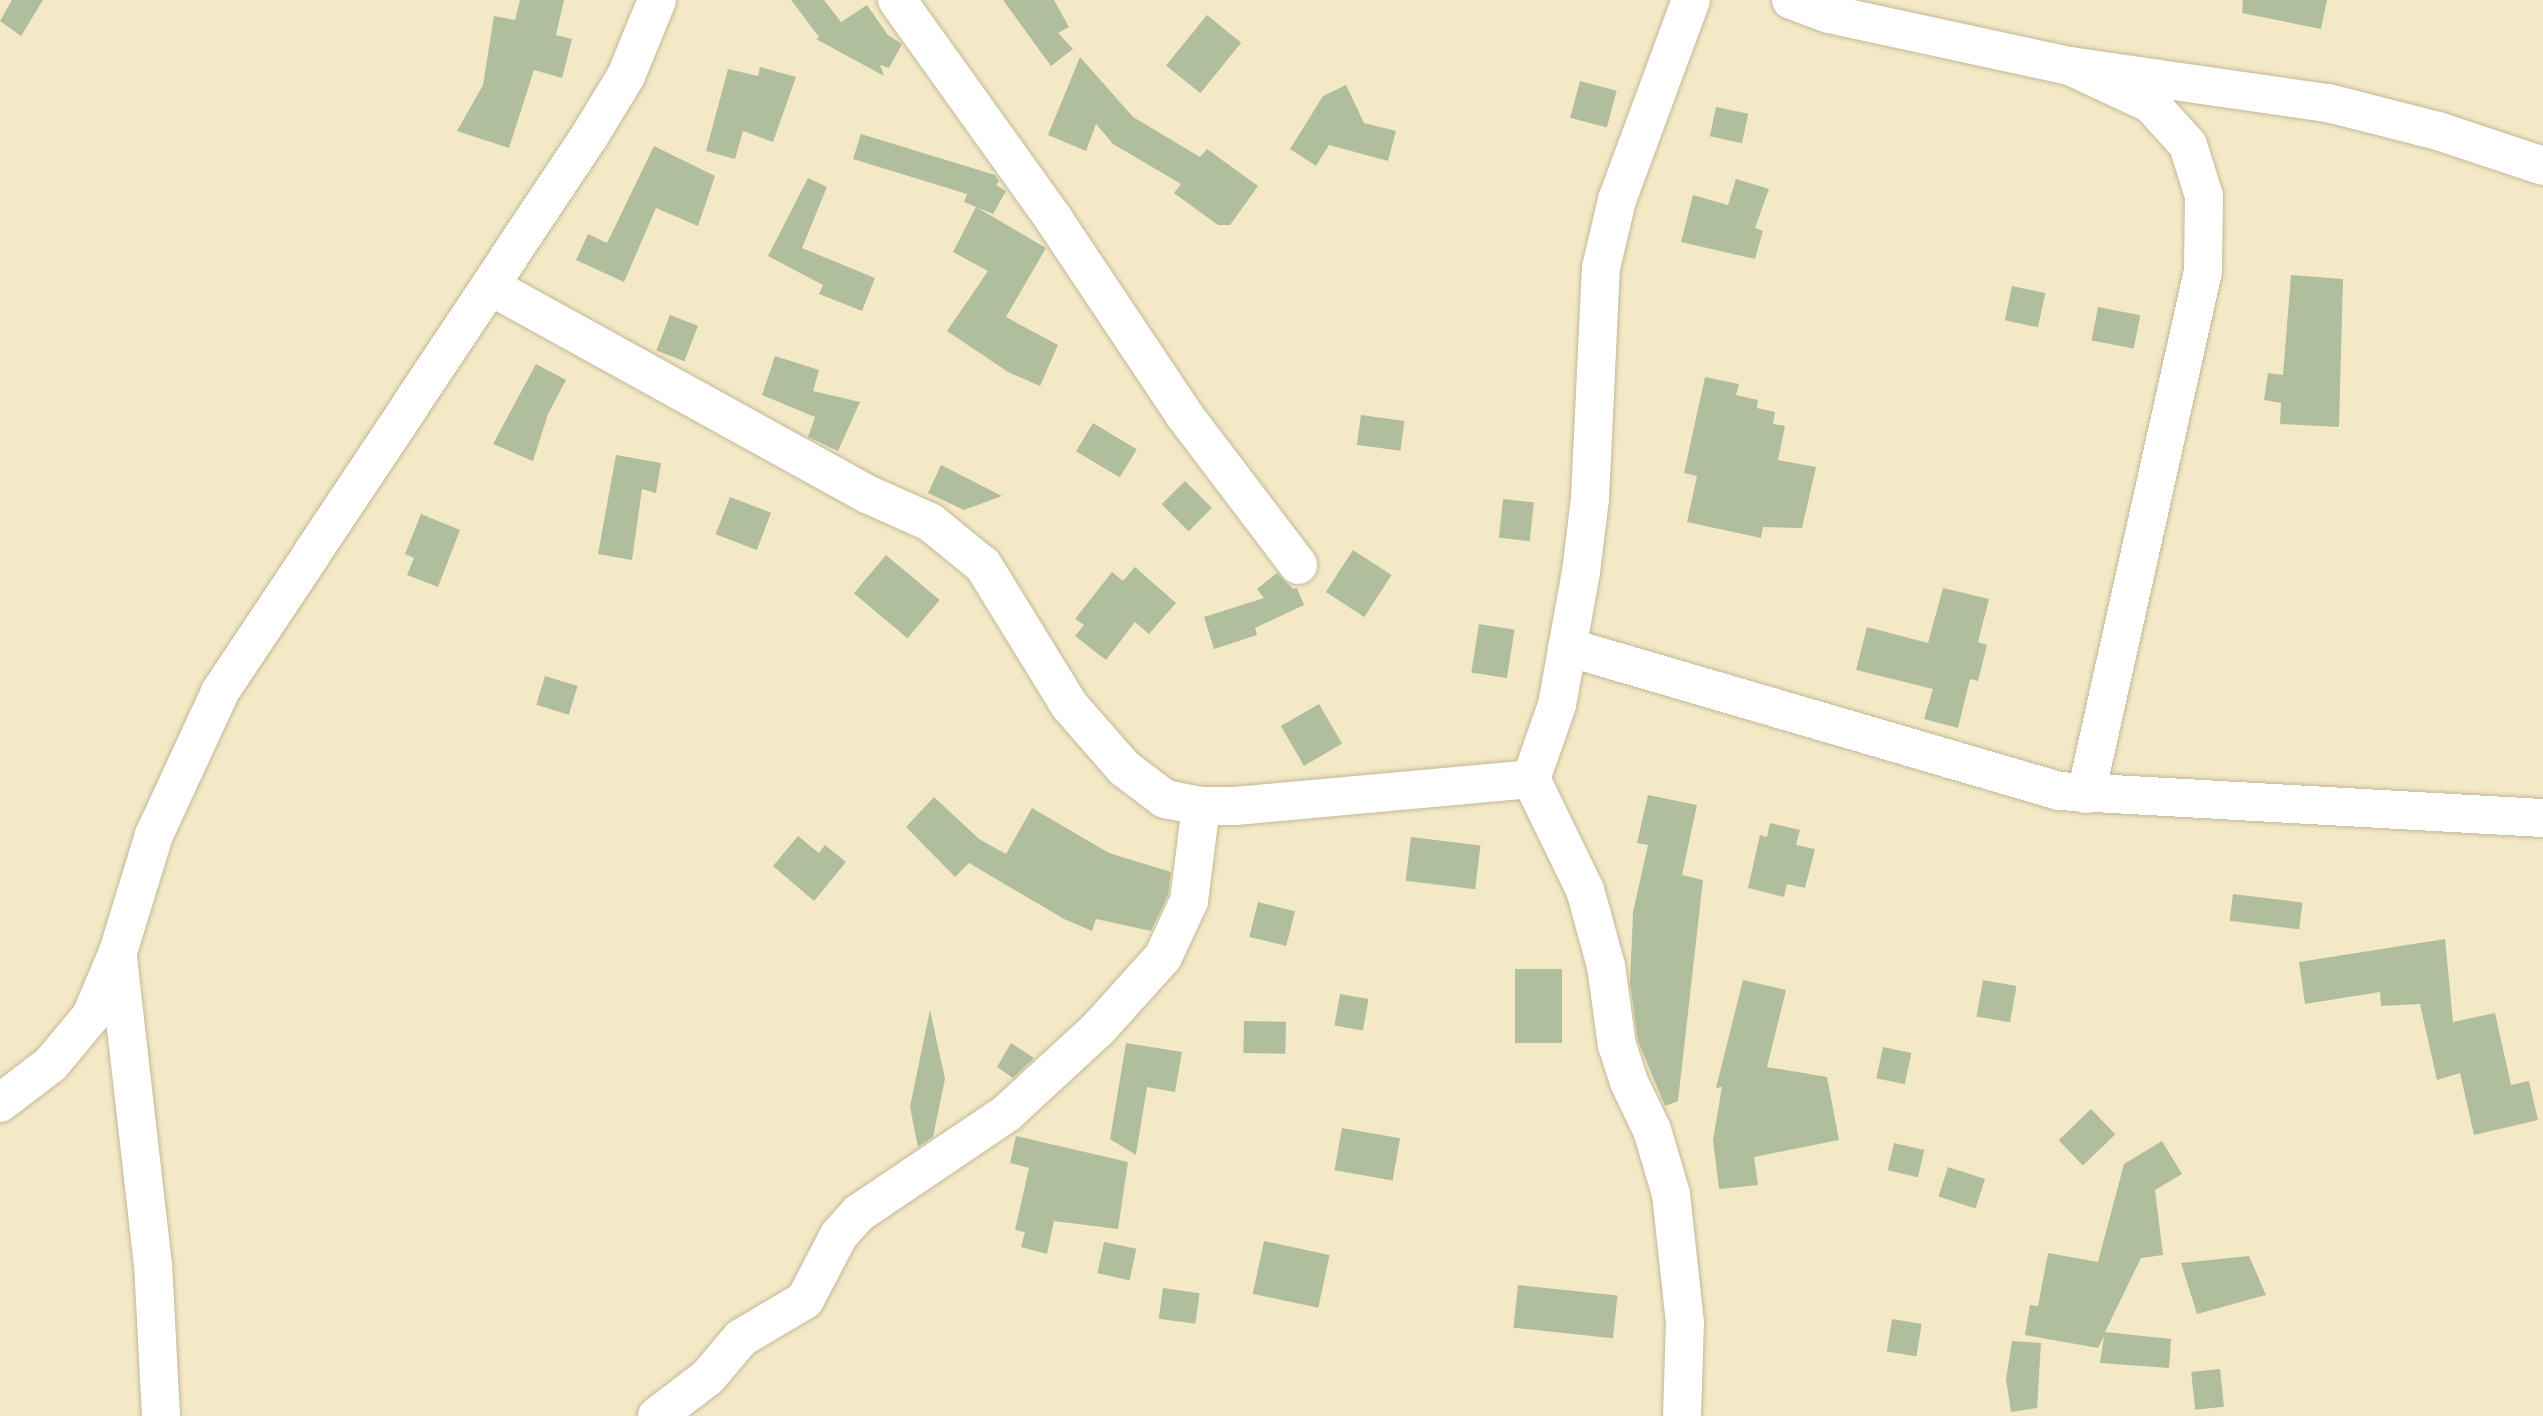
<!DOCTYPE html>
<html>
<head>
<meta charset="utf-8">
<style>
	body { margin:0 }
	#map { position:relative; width:2543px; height:1416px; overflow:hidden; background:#f4e9c7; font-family:"Playfair Display",serif }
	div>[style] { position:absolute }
	.building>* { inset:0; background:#b0be9d; transform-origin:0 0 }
	.roads { filter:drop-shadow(0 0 2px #c3b897) drop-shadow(0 0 2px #c3b897) }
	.minor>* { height:38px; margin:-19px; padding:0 19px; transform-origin:19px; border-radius:19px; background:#fff }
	span { translate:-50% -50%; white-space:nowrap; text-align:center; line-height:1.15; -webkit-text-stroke:6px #f4e9c7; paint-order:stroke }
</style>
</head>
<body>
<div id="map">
	<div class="building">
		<i style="clip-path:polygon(12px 0,43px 0,21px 36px,0 21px)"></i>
		<i style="clip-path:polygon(520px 0,564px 0,556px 35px,572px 39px,562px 78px,534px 70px,509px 148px,457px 131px,483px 85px,494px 16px,515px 20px)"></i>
		<i style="clip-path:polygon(791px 0,824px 0,841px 22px,867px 5px,888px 35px,902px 44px,889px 68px,880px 65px,884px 76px,816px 39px,819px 37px)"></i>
		<i style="clip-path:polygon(1003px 0,1054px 0,1069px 27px,1058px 33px,1073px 49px,1051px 66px)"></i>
		<i style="clip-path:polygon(2243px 0,2327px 0,2321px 29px,2242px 13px)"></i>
		<i style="left:1207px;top:15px;width:44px;height:65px;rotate:39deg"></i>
		<i style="clip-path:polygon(1080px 57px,1133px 117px,1200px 157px,1207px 149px,1258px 186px,1230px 225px,1218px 225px,1174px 193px,1181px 184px,1113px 144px,1096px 124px,1086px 151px,1048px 135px)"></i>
		<i style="clip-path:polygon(760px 67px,796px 77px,773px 142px,743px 131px,735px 159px,706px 151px,728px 69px,758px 76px)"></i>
		<i style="left:1580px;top:81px;width:38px;height:38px;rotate:15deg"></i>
		<i style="clip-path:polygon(1346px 85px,1364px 123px,1396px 131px,1388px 161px,1329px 145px,1316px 166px,1290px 149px,1323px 96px)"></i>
		<i style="left:1716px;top:107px;width:33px;height:30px;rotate:12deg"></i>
		<i style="clip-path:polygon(861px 134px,995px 175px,999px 181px,996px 185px,1006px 191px,993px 214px,964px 202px,967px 194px,853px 159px)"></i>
		<i style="clip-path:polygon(654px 146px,715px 176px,698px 226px,656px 208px,624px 282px,576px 260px,588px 234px,607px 243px)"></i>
		<i style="clip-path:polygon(808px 178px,827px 187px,802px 248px,875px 278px,862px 311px,819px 294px,823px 285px,768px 256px)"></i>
		<i style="clip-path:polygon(1736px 179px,1769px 189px,1755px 228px,1763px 231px,1755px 259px,1681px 242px,1693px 195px,1728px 205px)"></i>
		<i style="clip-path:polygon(976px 207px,1046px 248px,1006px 317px,1058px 345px,1040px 386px,1008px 372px,947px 331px,988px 271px,953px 252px)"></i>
		<i style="clip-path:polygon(2291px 275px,2343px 279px,2339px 427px,2280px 424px,2281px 403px,2264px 400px,2268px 373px,2283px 375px)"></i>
		<i style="left:2012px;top:286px;width:34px;height:35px;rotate:12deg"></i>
		<i style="left:2098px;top:307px;width:43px;height:34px;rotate:11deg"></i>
		<i style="left:670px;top:315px;width:30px;height:38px;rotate:21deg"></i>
		<i style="clip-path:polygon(775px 356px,819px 370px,813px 391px,860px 402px,838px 451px,808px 437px,815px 417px,762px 395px)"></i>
		<i style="clip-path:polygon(536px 364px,566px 380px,548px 414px,533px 461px,493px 444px)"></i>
		<i style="clip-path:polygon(1705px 377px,1739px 384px,1736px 395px,1758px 400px,1757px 408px,1775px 412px,1773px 424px,1785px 426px,1778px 460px,1816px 467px,1802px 528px,1763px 527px,1761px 538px,1687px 522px,1697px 476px,1684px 473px)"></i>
		<i style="left:1361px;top:415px;width:44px;height:30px;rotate:8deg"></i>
		<i style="left:1093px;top:423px;width:51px;height:33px;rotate:31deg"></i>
		<i style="clip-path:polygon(616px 455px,661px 463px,656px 493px,642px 489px,632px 560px,598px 554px)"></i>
		<i style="clip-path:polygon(941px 465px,1002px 496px,964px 510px,928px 493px)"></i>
		<i style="left:1185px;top:481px;width:38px;height:33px;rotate:45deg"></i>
		<i style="left:730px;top:497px;width:44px;height:40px;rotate:21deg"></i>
		<i style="left:1503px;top:499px;width:31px;height:39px;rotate:6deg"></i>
		<i style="clip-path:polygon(421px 514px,460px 530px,438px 587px,407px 575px,414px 558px,405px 554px)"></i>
		<i style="left:1353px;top:550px;width:46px;height:50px;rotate:33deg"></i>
		<i style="left:886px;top:555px;width:70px;height:50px;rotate:40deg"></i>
		<i style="clip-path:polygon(1135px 567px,1176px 603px,1149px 634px,1135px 622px,1106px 660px,1075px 636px,1084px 625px,1075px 619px,1112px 572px,1123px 581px)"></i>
		<i style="clip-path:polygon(1277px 573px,1293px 589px,1297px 588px,1304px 605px,1255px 628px,1257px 635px,1214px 649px,1204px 617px,1264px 598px,1257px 589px)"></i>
		<i style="clip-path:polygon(1943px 588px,1989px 599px,1978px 642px,1987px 645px,1978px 681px,1970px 679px,1958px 728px,1924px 719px,1933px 689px,1856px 670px,1867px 627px,1928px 643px)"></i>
		<i style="left:1479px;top:624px;width:36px;height:49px;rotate:9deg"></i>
		<i style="left:545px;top:676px;width:34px;height:30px;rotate:17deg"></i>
		<i style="left:1319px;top:704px;width:46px;height:44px;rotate:60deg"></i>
		<i style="clip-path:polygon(1648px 795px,1697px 805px,1682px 875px,1703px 880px,1678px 1101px,1665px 1106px,1638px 1041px,1630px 983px,1633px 912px,1648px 845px,1637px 843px)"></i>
		<i style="clip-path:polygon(934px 797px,979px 839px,1006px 854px,1032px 808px,1109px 853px,1171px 872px,1168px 895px,1151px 931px,1096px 919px,1092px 931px,1064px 919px,969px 863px,955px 877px,906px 827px)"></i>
		<i style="clip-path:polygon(1770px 823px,1800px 830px,1796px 845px,1815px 849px,1805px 888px,1787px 884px,1784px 897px,1748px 888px,1760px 835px,1767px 837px)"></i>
		<i style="clip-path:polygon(798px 836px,819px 853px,825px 845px,846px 862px,814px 901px,773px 866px)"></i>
		<i style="left:1411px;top:837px;width:70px;height:44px;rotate:7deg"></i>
		<i style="left:2233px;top:894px;width:70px;height:27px;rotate:7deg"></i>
		<i style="left:1258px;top:902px;width:38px;height:36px;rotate:14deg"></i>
		<i style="clip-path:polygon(2445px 939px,2453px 1022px,2495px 1013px,2511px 1085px,2529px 1081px,2538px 1120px,2474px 1135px,2460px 1073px,2437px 1080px,2420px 1004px,2381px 1006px,2380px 992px,2305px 1004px,2299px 962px)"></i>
		<i style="left:1562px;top:969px;width:74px;height:47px;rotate:90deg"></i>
		<i style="clip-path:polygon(1743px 980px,1786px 990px,1767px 1067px,1827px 1077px,1839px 1140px,1754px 1157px,1758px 1185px,1719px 1189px,1713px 1140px,1722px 1087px,1716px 1088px)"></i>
		<i style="left:1983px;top:980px;width:34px;height:37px;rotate:10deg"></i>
		<i style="left:1340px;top:994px;width:29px;height:32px;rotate:10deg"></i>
		<i style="clip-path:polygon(930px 1010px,945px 1079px,933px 1137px,918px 1147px,910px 1107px)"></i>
		<i style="left:1244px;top:1021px;width:42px;height:32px;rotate:1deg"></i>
		<i style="clip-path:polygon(1011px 1043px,1034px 1058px,1013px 1078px,997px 1067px)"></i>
		<i style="clip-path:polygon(1126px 1043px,1182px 1052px,1175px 1092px,1147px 1087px,1136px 1155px,1110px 1139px)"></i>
		<i style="left:1883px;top:1047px;width:29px;height:32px;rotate:12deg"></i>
		<i style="left:2091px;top:1109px;width:35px;height:45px;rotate:46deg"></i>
		<i style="left:1342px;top:1128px;width:59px;height:43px;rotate:10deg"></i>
		<i style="clip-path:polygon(1016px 1136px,1128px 1162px,1118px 1229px,1054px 1221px,1047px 1254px,1021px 1247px,1025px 1232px,1015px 1230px,1029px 1168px,1010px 1163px)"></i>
		<i style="clip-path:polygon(2162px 1141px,2182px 1174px,2155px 1190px,2163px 1255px,2141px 1258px,2105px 1332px,2171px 1339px,2169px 1368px,2100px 1363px,2104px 1336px,2098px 1348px,2025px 1335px,2030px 1305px,2038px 1306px,2048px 1253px,2098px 1262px,2124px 1164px)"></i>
		<i style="left:1894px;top:1143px;width:31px;height:28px;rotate:13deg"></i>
		<i style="left:1948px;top:1167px;width:39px;height:31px;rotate:18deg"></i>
		<i style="left:1264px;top:1241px;width:67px;height:54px;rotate:12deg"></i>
		<i style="left:1104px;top:1242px;width:33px;height:32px;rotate:12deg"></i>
		<i style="clip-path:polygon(2249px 1256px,2266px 1295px,2197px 1314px,2181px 1263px)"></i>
		<i style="left:1518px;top:1285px;width:100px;height:43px;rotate:6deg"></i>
		<i style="left:1163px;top:1288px;width:37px;height:31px;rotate:8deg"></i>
		<i style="left:1892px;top:1319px;width:30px;height:33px;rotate:9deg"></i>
		<i style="clip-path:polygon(2012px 1341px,2041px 1343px,2037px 1408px,2011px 1412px,2006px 1379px)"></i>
		<i style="left:2220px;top:1369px;width:38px;height:29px;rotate:84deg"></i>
	</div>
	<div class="roads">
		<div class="minor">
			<i style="left:897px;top:0;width:272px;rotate:54.4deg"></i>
			<i style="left:1055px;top:221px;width:234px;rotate:56.3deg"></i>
			<i style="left:1185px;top:416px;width:187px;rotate:52.8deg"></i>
			<i style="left:1791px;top:0;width:40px;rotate:20.2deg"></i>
			<i style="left:1829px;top:14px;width:247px;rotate:12.2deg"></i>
			<i style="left:2070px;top:66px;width:261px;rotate:8.2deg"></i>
			<i style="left:2328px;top:103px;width:114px;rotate:14.3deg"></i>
			<i style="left:2438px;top:131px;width:111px;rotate:18.4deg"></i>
			<i style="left:2070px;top:66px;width:89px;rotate:25.1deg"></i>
			<i style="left:2151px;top:104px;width:55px;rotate:47.9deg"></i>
			<i style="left:2188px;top:145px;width:53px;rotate:72.6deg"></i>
			<i style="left:2204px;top:196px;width:75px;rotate:90.8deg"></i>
			<i style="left:2203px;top:271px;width:536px;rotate:102.61deg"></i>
			<i style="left:490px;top:286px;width:431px;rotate:28.9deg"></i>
			<i style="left:867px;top:494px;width:69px;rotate:24deg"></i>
			<i style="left:930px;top:522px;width:68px;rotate:39.1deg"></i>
			<i style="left:983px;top:565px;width:164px;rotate:58.4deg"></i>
			<i style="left:1069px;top:705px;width:84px;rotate:48.9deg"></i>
			<i style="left:1124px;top:768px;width:51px;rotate:37.1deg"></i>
			<i style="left:1165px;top:799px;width:37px;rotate:11deg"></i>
			<i style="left:1201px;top:806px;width:34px"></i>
			<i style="left:1235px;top:806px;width:297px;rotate:-5.2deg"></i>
			<i style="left:1567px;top:647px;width:513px;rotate:16.31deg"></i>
			<i style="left:2059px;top:791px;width:485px;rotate:3.2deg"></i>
			<i style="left:118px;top:958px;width:307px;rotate:83.5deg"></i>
			<i style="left:153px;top:1263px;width:153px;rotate:87deg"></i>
			<i style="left:0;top:1103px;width:64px;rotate:-37.4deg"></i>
			<i style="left:51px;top:1064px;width:62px;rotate:-50.2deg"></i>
			<i style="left:91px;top:1016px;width:69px;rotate:-67.1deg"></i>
			<i style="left:118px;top:952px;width:122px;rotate:-72.9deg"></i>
			<i style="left:154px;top:835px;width:157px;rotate:-65.2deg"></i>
			<i style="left:220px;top:692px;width:669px;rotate:-56.4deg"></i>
			<i style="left:590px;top:135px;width:69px;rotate:-58.6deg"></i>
			<i style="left:626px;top:76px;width:82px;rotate:-67.8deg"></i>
			<i style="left:657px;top:1416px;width:64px;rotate:-37.4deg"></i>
			<i style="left:708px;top:1377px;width:51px;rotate:-49.8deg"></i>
			<i style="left:741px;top:1338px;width:74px;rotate:-30.7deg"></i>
			<i style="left:805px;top:1300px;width:73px;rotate:-62.4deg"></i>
			<i style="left:839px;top:1235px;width:30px;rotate:-48deg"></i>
			<i style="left:859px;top:1213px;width:179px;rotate:-34deg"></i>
			<i style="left:1007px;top:1113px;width:124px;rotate:-42.7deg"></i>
			<i style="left:1098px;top:1029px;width:97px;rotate:-47.9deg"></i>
			<i style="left:1163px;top:957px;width:62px;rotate:-65.1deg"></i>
			<i style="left:1189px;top:901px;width:96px;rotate:-82.8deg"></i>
			<i style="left:1682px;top:1416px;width:93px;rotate:-88.2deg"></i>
			<i style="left:1685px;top:1323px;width:130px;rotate:-96.2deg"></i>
			<i style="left:1671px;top:1194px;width:67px;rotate:-106.5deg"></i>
			<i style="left:1652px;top:1130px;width:53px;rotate:-115.6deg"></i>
			<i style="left:1629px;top:1082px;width:38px;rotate:-108deg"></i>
			<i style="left:1617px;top:1046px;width:81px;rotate:-97.8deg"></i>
			<i style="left:1606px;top:966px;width:79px;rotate:-105.4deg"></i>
			<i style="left:1585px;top:890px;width:123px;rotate:-115.9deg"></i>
			<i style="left:1531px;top:779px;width:78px;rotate:-70.6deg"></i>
			<i style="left:1557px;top:705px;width:135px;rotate:-79.8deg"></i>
			<i style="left:1581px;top:572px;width:74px;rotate:-83deg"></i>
			<i style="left:1590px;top:499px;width:231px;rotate:-87.3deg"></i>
			<i style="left:1601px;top:268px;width:70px;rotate:-76.8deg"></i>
			<i style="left:1617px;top:200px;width:213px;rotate:-69.7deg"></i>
		</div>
	</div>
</div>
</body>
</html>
